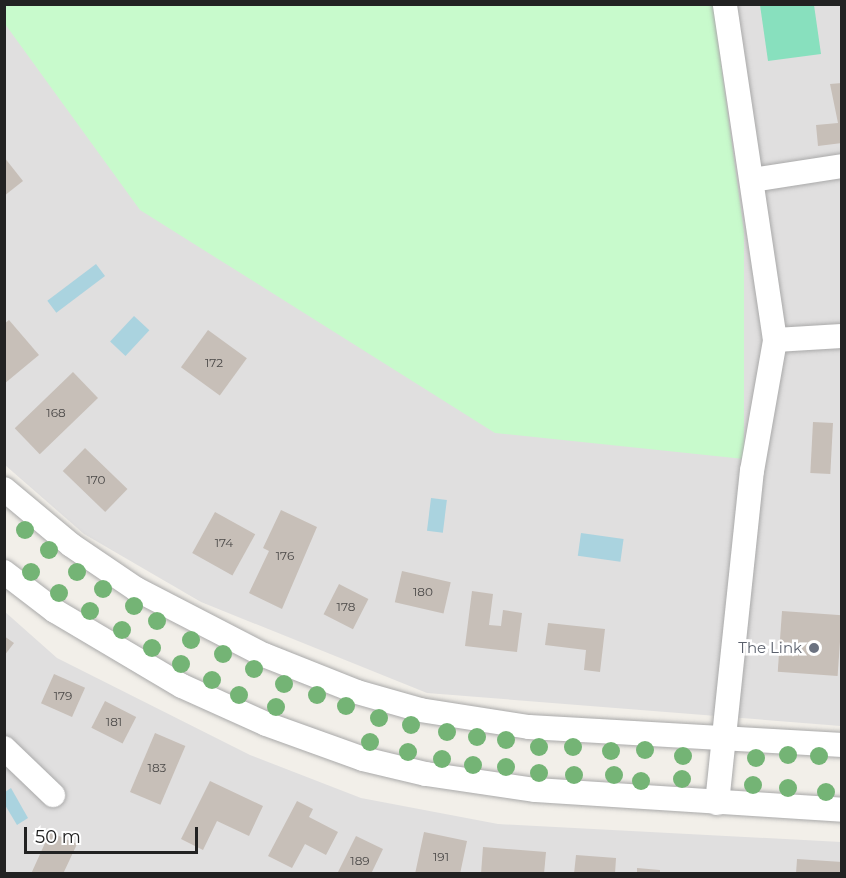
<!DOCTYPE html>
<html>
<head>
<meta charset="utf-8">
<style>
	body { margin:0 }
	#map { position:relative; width:846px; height:878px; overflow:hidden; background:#f2efe9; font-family:Montserrat,sans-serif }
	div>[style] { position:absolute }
	.residential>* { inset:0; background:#e0dfdf }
	.park>* { inset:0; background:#c8facc }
	.pitch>* { inset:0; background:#88e0be }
	.water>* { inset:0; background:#aad3df; transform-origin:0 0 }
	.building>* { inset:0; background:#c7bfb8; transform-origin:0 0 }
	.roads { filter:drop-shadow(0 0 2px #a9a9a9) drop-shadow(0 0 2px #a9a9a9) }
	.minor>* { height:24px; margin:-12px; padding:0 12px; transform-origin:12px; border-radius:12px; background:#fff }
	.trees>* { width:18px; height:18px; margin:-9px; border-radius:50%; background:#74b475 }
	.dots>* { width:16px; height:16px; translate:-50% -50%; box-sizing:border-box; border:3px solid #fff; border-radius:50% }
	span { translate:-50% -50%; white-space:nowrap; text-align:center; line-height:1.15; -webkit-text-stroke:5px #fff; paint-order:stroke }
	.number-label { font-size:12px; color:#4b4948 }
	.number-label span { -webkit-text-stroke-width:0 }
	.worship-label { font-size:15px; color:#5b616d }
	.right { translate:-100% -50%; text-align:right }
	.frame { position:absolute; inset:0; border:6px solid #222; pointer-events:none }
	.scale { position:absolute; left:24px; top:827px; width:174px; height:27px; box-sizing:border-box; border:3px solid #222; border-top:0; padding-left:8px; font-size:18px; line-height:21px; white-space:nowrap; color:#222; -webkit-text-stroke:4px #fff; paint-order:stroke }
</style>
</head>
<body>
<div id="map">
	<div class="residential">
		<i style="clip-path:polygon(5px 5px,841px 5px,841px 726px,427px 693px,201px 602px,84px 534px,5px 465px)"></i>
		<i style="clip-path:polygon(4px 611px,57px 658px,250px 755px,361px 798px,498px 824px,841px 842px,841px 873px,5px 873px)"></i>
	</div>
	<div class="park">
		<i style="clip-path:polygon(4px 5px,713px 5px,744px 232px,744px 459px,495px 433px,140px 210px,5px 24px)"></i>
	</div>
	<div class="pitch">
		<i style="clip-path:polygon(760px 5px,814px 5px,821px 54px,768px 61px)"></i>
	</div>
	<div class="water">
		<i style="left:96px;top:264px;width:15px;height:61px;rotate:53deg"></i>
		<i style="left:134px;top:316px;width:21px;height:35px;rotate:43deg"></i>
		<i style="left:431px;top:498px;width:16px;height:33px;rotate:7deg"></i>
		<i style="left:581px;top:533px;width:43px;height:23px;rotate:8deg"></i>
		<i style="clip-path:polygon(11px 788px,28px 818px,17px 825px,5px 805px,5px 792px)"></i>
	</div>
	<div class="building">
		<i style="clip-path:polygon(842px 83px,842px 143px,818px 146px,816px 125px,838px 123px,830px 84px)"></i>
		<i style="clip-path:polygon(4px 157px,23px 181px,4px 196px)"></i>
		<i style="clip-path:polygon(9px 320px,39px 355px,4px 384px,4px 324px)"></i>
		<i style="left:208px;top:330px;width:48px;height:46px;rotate:36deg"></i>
		<i style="left:73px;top:372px;width:36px;height:81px;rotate:46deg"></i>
		<i style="left:813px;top:422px;width:20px;height:51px;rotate:3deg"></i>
		<i style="left:85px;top:448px;width:59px;height:32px;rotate:44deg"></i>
		<i style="clip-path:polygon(281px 510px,317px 527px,282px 609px,249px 593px,269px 551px,263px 548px)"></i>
		<i style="left:215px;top:512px;width:46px;height:47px;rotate:29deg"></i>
		<i style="left:402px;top:571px;width:50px;height:32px;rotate:13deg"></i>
		<i style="left:339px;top:584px;width:33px;height:34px;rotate:27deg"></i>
		<i style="clip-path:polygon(472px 591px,493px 594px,489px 625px,501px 626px,503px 610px,522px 613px,517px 652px,465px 646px)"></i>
		<i style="left:782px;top:611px;width:60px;height:61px;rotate:4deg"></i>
		<i style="clip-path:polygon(548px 623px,605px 629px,600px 672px,584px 670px,586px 650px,545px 645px)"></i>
		<i style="clip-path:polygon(4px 636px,14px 643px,4px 656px)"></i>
		<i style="left:54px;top:674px;width:34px;height:32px;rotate:24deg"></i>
		<i style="left:105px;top:701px;width:35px;height:30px;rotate:27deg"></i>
		<i style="left:155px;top:733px;width:33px;height:64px;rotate:23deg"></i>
		<i style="clip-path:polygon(210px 781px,263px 806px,249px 836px,217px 821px,203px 850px,181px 839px)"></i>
		<i style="clip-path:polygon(297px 801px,313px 809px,309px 817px,338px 832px,326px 855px,305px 844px,292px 868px,268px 856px)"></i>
		<i style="clip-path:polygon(50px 832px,77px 844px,63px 874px,31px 874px)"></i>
		<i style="clip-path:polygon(424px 832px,467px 841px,460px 874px,415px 874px)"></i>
		<i style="clip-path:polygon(356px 836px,383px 849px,371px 874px,337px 874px)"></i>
		<i style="clip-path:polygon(483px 847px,546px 852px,544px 874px,481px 874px)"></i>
		<i style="clip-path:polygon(576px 855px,616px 858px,615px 874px,574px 874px)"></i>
		<i style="clip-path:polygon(797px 859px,842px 862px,842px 874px,796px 874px)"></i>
		<i style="clip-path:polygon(637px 868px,660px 870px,660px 874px,637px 874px)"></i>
	</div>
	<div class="roads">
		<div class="minor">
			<i style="left:752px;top:180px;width:91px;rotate:-8.8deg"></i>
			<i style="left:775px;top:340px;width:67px;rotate:-3.4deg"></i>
			<i style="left:4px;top:489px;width:87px;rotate:39.9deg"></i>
			<i style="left:71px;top:545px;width:78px;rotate:34.1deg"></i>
			<i style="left:136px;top:589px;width:144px;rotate:27.3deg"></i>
			<i style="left:264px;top:655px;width:100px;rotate:21.7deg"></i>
			<i style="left:357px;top:692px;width:66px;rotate:15.9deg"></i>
			<i style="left:420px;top:710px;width:110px;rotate:8.9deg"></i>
			<i style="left:529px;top:727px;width:314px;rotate:3.3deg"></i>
			<i style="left:4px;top:572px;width:64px;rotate:37.4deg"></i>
			<i style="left:55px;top:611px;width:147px;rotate:30.6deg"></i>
			<i style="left:182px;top:686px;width:92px;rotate:24.3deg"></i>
			<i style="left:266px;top:724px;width:103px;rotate:19.8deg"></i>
			<i style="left:363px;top:759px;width:65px;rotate:13.4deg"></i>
			<i style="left:426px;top:774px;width:111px;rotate:8.3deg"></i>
			<i style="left:536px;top:790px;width:307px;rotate:3.7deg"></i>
			<i style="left:4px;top:748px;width:68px;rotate:43.8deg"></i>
			<i style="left:717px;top:803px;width:334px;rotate:-84deg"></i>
			<i style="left:752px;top:471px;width:133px;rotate:-80deg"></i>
			<i style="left:775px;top:340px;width:340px;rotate:-98.5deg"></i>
		</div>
	</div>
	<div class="trees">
		<i style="left:25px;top:530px"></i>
		<i style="left:49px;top:550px"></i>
		<i style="left:31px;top:572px"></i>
		<i style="left:77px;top:572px"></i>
		<i style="left:103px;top:589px"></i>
		<i style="left:59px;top:593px"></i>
		<i style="left:134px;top:606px"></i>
		<i style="left:90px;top:611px"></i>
		<i style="left:157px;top:621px"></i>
		<i style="left:122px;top:630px"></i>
		<i style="left:191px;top:640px"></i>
		<i style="left:152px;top:648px"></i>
		<i style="left:223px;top:654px"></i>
		<i style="left:181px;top:664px"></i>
		<i style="left:254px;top:669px"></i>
		<i style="left:212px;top:680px"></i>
		<i style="left:284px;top:684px"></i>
		<i style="left:239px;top:695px"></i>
		<i style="left:317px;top:695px"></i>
		<i style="left:346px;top:706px"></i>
		<i style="left:276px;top:707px"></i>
		<i style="left:379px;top:718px"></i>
		<i style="left:411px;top:725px"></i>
		<i style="left:447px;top:732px"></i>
		<i style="left:477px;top:737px"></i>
		<i style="left:506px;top:740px"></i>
		<i style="left:370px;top:742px"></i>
		<i style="left:539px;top:747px"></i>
		<i style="left:573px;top:747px"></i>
		<i style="left:645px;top:750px"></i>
		<i style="left:611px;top:751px"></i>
		<i style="left:408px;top:752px"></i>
		<i style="left:788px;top:755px"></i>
		<i style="left:683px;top:756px"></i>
		<i style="left:819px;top:756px"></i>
		<i style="left:756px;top:758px"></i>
		<i style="left:442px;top:759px"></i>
		<i style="left:473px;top:765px"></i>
		<i style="left:506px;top:767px"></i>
		<i style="left:539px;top:773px"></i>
		<i style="left:574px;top:775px"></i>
		<i style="left:614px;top:775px"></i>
		<i style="left:682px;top:779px"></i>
		<i style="left:641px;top:781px"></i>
		<i style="left:753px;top:785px"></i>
		<i style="left:788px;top:788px"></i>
		<i style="left:826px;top:792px"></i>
	</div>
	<div class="dots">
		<i style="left:814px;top:648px;background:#6b7280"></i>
	</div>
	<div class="number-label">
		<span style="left:214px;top:363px">172</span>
		<span style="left:56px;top:413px">168</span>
		<span style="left:96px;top:480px">170</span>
		<span style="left:224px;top:543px">174</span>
		<span style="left:285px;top:556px">176</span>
		<span style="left:423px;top:592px">180</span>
		<span style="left:346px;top:607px">178</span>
		<span style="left:63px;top:696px">179</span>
		<span style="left:114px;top:722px">181</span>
		<span style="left:157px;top:768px">183</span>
		<span style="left:441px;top:857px">191</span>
		<span style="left:360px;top:861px">189</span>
	</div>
	<div class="worship-label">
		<span class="right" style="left:802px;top:648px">The Link</span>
	</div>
	<div class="frame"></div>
	<div class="scale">50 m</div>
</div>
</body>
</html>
